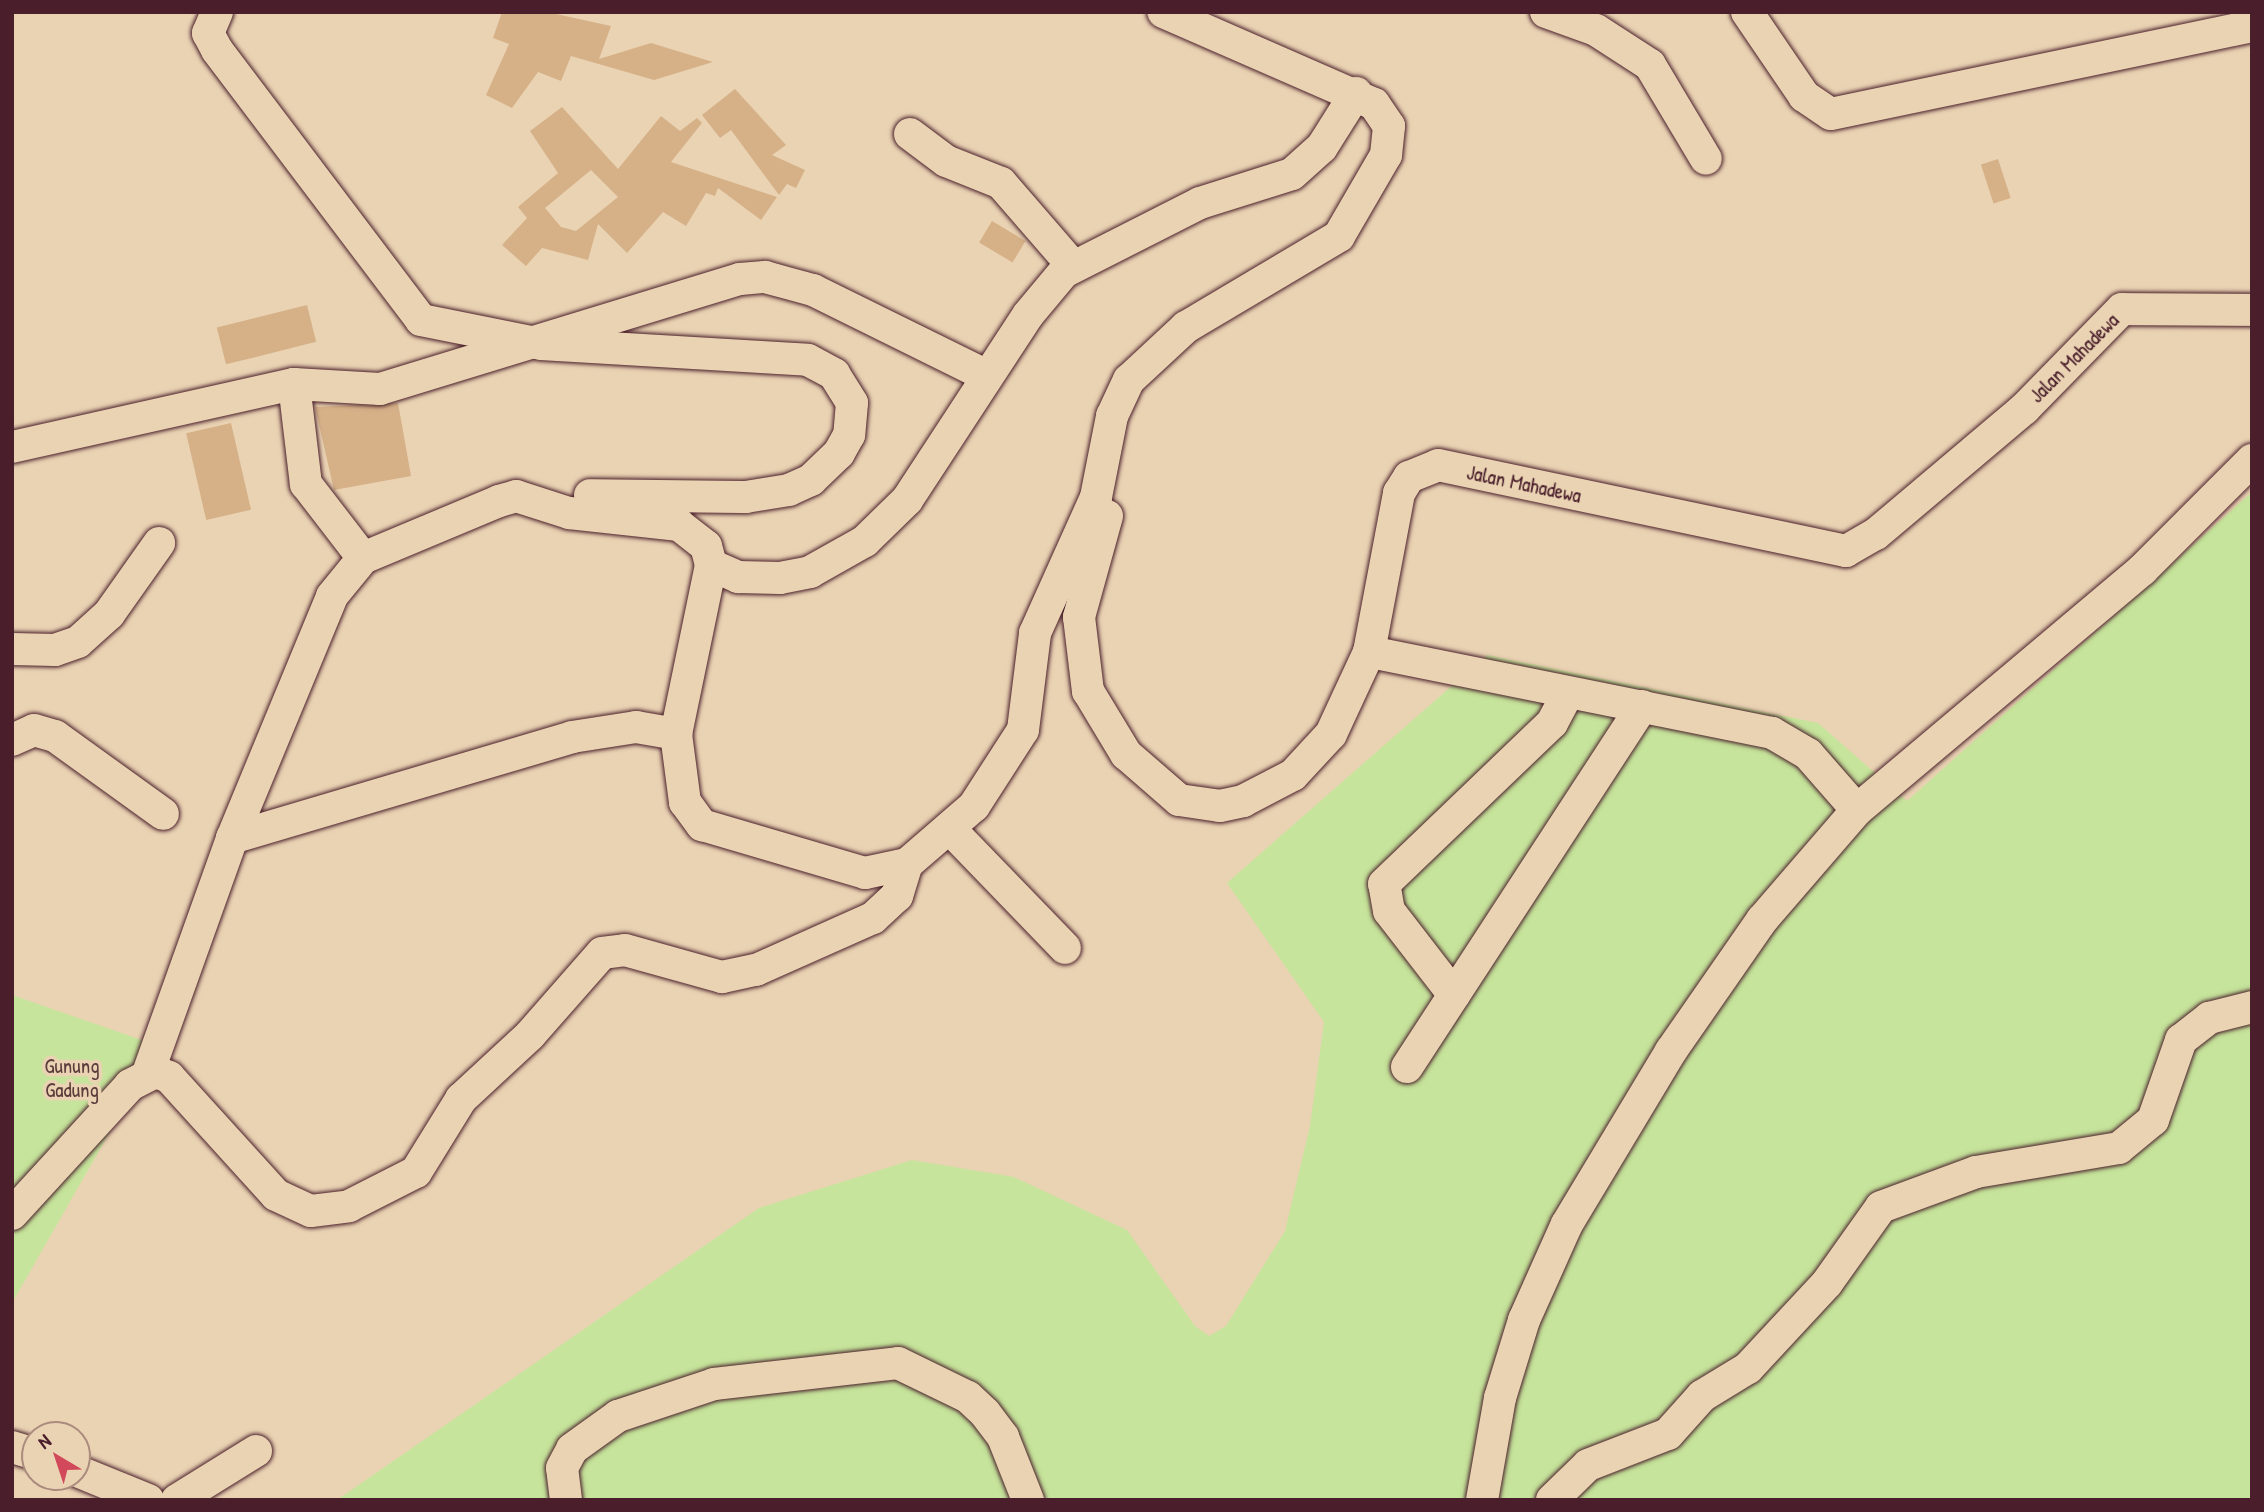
<!DOCTYPE html>
<html>
<head>
<meta charset="utf-8">
<style>
	body { margin:0 }
	#map { position:relative; width:2264px; height:1512px; overflow:hidden; background:#ead3b3; font-family:"Patrick Hand",sans-serif }
	div>[style] { position:absolute }
	.green>* { inset:0; background:#c6e49b }
	.building>* { inset:0; background:#d6b188; transform-origin:0 0 }
	.roads { filter:drop-shadow(0 0 2px #4a1f2b) drop-shadow(0 0 2px #4a1f2b) }
	.minor>* { height:32px; margin:-16px; padding:0 16px; transform-origin:16px; border-radius:16px; background:#ead3b3 }
	span { translate:-50% -50%; white-space:nowrap; text-align:center; line-height:1.15; -webkit-text-stroke:7px #ead3b3; paint-order:stroke }
	.street-label { font-size:21px; color:#4a1f2b }
	.park-label { font-size:21px; color:#5d3d3c }
	.frame { position:absolute; inset:0; border:14px solid #4a1f2b; pointer-events:none }
	.north { position:absolute; left:21px; top:1421px; width:70px; height:70px; box-sizing:border-box; background:#ead3b3; border:2px solid #aa8b7d; border-radius:50%; rotate:321deg; font-size:19px; font-weight:700; line-height:28px; text-align:center; color:#4a1f2b }
	.north::after { content:''; display:block; margin:auto; width:24px; height:32px; background:#d1495b; clip-path:polygon(50% 0,100% 100%,50% 72%,0 100%) }
</style>
</head>
<body>
<div id="map">
	<div class="green">
		<i style="clip-path:polygon(2252px 492px,2252px 1500px,337px 1500px,759px 1208px,912px 1160px,1014px 1177px,1127px 1230px,1195px 1326px,1209px 1336px,1226px 1326px,1285px 1231px,1310px 1126px,1324px 1022px,1227px 883px,1487px 655px,1818px 723px,1907px 801px)"></i>
		<i style="clip-path:polygon(12px 995px,159px 1046px,12px 1303px)"></i>
	</div>
	<div class="building">
		<i style="clip-path:polygon(502px 12px,547px 12px,611px 26px,599px 59px,651px 43px,713px 62px,654px 80px,571px 56px,561px 81px,538px 72px,512px 108px,486px 95px,509px 44px,493px 38px)"></i>
		<i style="clip-path:polygon(735px 89px,786px 145px,772px 155px,805px 170px,796px 188px,787px 184px,779px 195px,731px 130px,720px 138px,702px 115px)"></i>
		<i style="clip-path:polygon(evenodd,562px 107px,618px 169px,661px 116px,680px 131px,697px 118px,702px 123px,671px 162px,777px 197px,761px 220px,718px 188px,715px 196px,706px 193px,686px 226px,663px 212px,627px 253px,598px 224px,588px 260px,542px 248px,526px 266px,502px 245px,527px 218px,518px 207px,558px 173px,530px 131px,562px 107px,591px 170px,618px 197px,576px 231px,561px 227px,545px 208px,591px 170px)"></i>
		<i style="left:1998px;top:159px;width:41px;height:18px;rotate:72deg"></i>
		<i style="left:992px;top:221px;width:39px;height:25px;rotate:31deg"></i>
		<i style="left:307px;top:305px;width:38px;height:93px;rotate:76deg"></i>
		<i style="clip-path:polygon(398px 403px,411px 476px,334px 490px,315px 407px)"></i>
		<i style="left:231px;top:423px;width:89px;height:46px;rotate:77deg"></i>
	</div>
	<div class="roads">
		<div class="minor">
			<i style="left:217px;top:12px;width:23px;rotate:113deg"></i>
			<i style="left:208px;top:33px;width:19px;rotate:62deg"></i>
			<i style="left:217px;top:50px;width:338px;rotate:52.9deg"></i>
			<i style="left:421px;top:320px;width:122px;rotate:11.3deg"></i>
			<i style="left:541px;top:344px;width:267px;rotate:3.4deg"></i>
			<i style="left:808px;top:360px;width:30px;rotate:28deg"></i>
			<i style="left:834px;top:374px;width:34px;rotate:58deg"></i>
			<i style="left:852px;top:403px;width:32px;rotate:95deg"></i>
			<i style="left:849px;top:435px;width:21px;rotate:119deg"></i>
			<i style="left:839px;top:453px;width:39px;rotate:136deg"></i>
			<i style="left:811px;top:480px;width:24px;rotate:156deg"></i>
			<i style="left:789px;top:490px;width:44px;rotate:170.8deg"></i>
			<i style="left:746px;top:497px;width:156px;rotate:-179.3deg"></i>
			<i style="left:1546px;top:12px;width:53px;rotate:19.8deg"></i>
			<i style="left:1596px;top:30px;width:64px;rotate:32.9deg"></i>
			<i style="left:1650px;top:65px;width:109px;rotate:59.2deg"></i>
			<i style="left:1747px;top:12px;width:102px;rotate:55.8deg"></i>
			<i style="left:1804px;top:96px;width:32px;rotate:34deg"></i>
			<i style="left:1831px;top:114px;width:430px;rotate:-11.8deg"></i>
			<i style="left:910px;top:134px;width:45px;rotate:36.9deg"></i>
			<i style="left:946px;top:161px;width:59px;rotate:21.8deg"></i>
			<i style="left:1001px;top:183px;width:110px;rotate:49.1deg"></i>
			<i style="left:294px;top:384px;width:86px;rotate:3.3deg"></i>
			<i style="left:380px;top:389px;width:376px;rotate:-17deg"></i>
			<i style="left:740px;top:279px;width:25px;rotate:-5deg"></i>
			<i style="left:765px;top:277px;width:50px;rotate:15.2deg"></i>
			<i style="left:813px;top:290px;width:194px;rotate:26.3deg"></i>
			<i style="left:12px;top:447px;width:289px;rotate:-12.6deg"></i>
			<i style="left:294px;top:384px;width:101px;rotate:83.2deg"></i>
			<i style="left:306px;top:484px;width:93px;rotate:52.4deg"></i>
			<i style="left:1107px;top:516px;width:105px;rotate:105.5deg"></i>
			<i style="left:1079px;top:617px;width:75px;rotate:83.1deg"></i>
			<i style="left:1088px;top:691px;width:74px;rotate:58.9deg"></i>
			<i style="left:1126px;top:754px;width:70px;rotate:41deg"></i>
			<i style="left:1179px;top:800px;width:41px;rotate:8.3deg"></i>
			<i style="left:1220px;top:806px;width:24px;rotate:-12deg"></i>
			<i style="left:1243px;top:801px;width:56px;rotate:-27.5deg"></i>
			<i style="left:1293px;top:775px;width:56px;rotate:-47.2deg"></i>
			<i style="left:1331px;top:734px;width:90px;rotate:-65.1deg"></i>
			<i style="left:711px;top:565px;width:30px;rotate:24deg"></i>
			<i style="left:738px;top:577px;width:42px;rotate:1.4deg"></i>
			<i style="left:780px;top:578px;width:31px;rotate:-11deg"></i>
			<i style="left:810px;top:572px;width:63px;rotate:-29.4deg"></i>
			<i style="left:865px;top:541px;width:59px;rotate:-44.3deg"></i>
			<i style="left:907px;top:500px;width:221px;rotate:-56.8deg"></i>
			<i style="left:1028px;top:315px;width:56px;rotate:-50.1deg"></i>
			<i style="left:1064px;top:272px;width:153px;rotate:-26.9deg"></i>
			<i style="left:1200px;top:203px;width:96px;rotate:-17.5deg"></i>
			<i style="left:1292px;top:174px;width:40px;rotate:-42deg"></i>
			<i style="left:1322px;top:147px;width:64px;rotate:-57.8deg"></i>
			<i style="left:12px;top:649px;width:43px;rotate:1.3deg"></i>
			<i style="left:55px;top:650px;width:24px;rotate:-19deg"></i>
			<i style="left:78px;top:642px;width:42px;rotate:-42.1deg"></i>
			<i style="left:109px;top:614px;width:87px;rotate:-54.8deg"></i>
			<i style="left:12px;top:740px;width:24px;rotate:-24deg"></i>
			<i style="left:34px;top:730px;width:22px;rotate:16deg"></i>
			<i style="left:55px;top:736px;width:133px;rotate:35.8deg"></i>
			<i style="left:1857px;top:810px;width:74px;rotate:-131.2deg"></i>
			<i style="left:1808px;top:754px;width:42px;rotate:-149.7deg"></i>
			<i style="left:1772px;top:733px;width:411px;rotate:-168.6deg"></i>
			<i style="left:1369px;top:652px;width:162px;rotate:-79.3deg"></i>
			<i style="left:1399px;top:493px;width:19px;rotate:-58deg"></i>
			<i style="left:1409px;top:477px;width:31px;rotate:-22deg"></i>
			<i style="left:1438px;top:465px;width:417px;rotate:11.9deg"></i>
			<i style="left:1846px;top:551px;width:34px;rotate:-30deg"></i>
			<i style="left:1876px;top:534px;width:194px;rotate:-40.2deg"></i>
			<i style="left:2024px;top:409px;width:140px;rotate:-45.6deg"></i>
			<i style="left:2122px;top:309px;width:130px;rotate:0.4deg"></i>
			<i style="left:951px;top:830px;width:164px;rotate:46deg"></i>
			<i style="left:232px;top:838px;width:355px;rotate:-16.5deg"></i>
			<i style="left:572px;top:737px;width:65px;rotate:-8.9deg"></i>
			<i style="left:636px;top:727px;width:41px;rotate:9.9deg"></i>
			<i style="left:1454px;top:995px;width:106px;rotate:-127.7deg"></i>
			<i style="left:1389px;top:911px;width:27px;rotate:-100deg"></i>
			<i style="left:1384px;top:884px;width:233px;rotate:-43.8deg"></i>
			<i style="left:1552px;top:723px;width:34px;rotate:-62deg"></i>
			<i style="left:1407px;top:1067px;width:431px;rotate:-56.9deg"></i>
			<i style="left:148px;top:1073px;width:250px;rotate:-70.3deg"></i>
			<i style="left:232px;top:838px;width:262px;rotate:-67.5deg"></i>
			<i style="left:332px;top:596px;width:49px;rotate:-50.8deg"></i>
			<i style="left:363px;top:558px;width:147px;rotate:-22.7deg"></i>
			<i style="left:499px;top:501px;width:18px;rotate:-16deg"></i>
			<i style="left:516px;top:496px;width:56px;rotate:17.8deg"></i>
			<i style="left:569px;top:513px;width:111px;rotate:6.2deg"></i>
			<i style="left:679px;top:525px;width:34px;rotate:38deg"></i>
			<i style="left:706px;top:546px;width:20px;rotate:75deg"></i>
			<i style="left:711px;top:565px;width:173px;rotate:101.7deg"></i>
			<i style="left:676px;top:734px;width:69px;rotate:82.5deg"></i>
			<i style="left:685px;top:802px;width:29px;rotate:54deg"></i>
			<i style="left:702px;top:825px;width:170px;rotate:16.4deg"></i>
			<i style="left:865px;top:873px;width:43px;rotate:-12.1deg"></i>
			<i style="left:907px;top:864px;width:89px;rotate:-40.9deg"></i>
			<i style="left:974px;top:806px;width:90px;rotate:-57.2deg"></i>
			<i style="left:1023px;top:730px;width:98px;rotate:-82.9deg"></i>
			<i style="left:1035px;top:633px;width:149px;rotate:-65.8deg"></i>
			<i style="left:1096px;top:497px;width:83px;rotate:-78.8deg"></i>
			<i style="left:1112px;top:416px;width:40px;rotate:-65deg"></i>
			<i style="left:1129px;top:380px;width:78px;rotate:-42.9deg"></i>
			<i style="left:1186px;top:327px;width:178px;rotate:-30.7deg"></i>
			<i style="left:1339px;top:236px;width:94px;rotate:-59.9deg"></i>
			<i style="left:1386px;top:155px;width:29px;rotate:-84deg"></i>
			<i style="left:1389px;top:126px;width:27px;rotate:-124deg"></i>
			<i style="left:1374px;top:104px;width:230px;rotate:-156.4deg"></i>
			<i style="left:12px;top:1214px;width:175px;rotate:-47.5deg"></i>
			<i style="left:130px;top:1085px;width:29px;rotate:-27deg"></i>
			<i style="left:156px;top:1072px;width:14px;rotate:21deg"></i>
			<i style="left:169px;top:1077px;width:159px;rotate:47.8deg"></i>
			<i style="left:276px;top:1195px;width:38px;rotate:25deg"></i>
			<i style="left:311px;top:1211px;width:38px;rotate:-7deg"></i>
			<i style="left:349px;top:1206px;width:75px;rotate:-26.9deg"></i>
			<i style="left:416px;top:1172px;width:86px;rotate:-58.3deg"></i>
			<i style="left:461px;top:1099px;width:94px;rotate:-42.8deg"></i>
			<i style="left:530px;top:1035px;width:109px;rotate:-48.7deg"></i>
			<i style="left:602px;top:953px;width:23px;rotate:-7deg"></i>
			<i style="left:625px;top:950px;width:101px;rotate:15.6deg"></i>
			<i style="left:722px;top:977px;width:35px;rotate:-12deg"></i>
			<i style="left:756px;top:970px;width:128px;rotate:-24deg"></i>
			<i style="left:873px;top:918px;width:33px;rotate:-43deg"></i>
			<i style="left:897px;top:896px;width:34px;rotate:-73deg"></i>
			<i style="left:12px;top:1447px;width:24px;rotate:17deg"></i>
			<i style="left:77px;top:1471px;width:77px;rotate:22.2deg"></i>
			<i style="left:177px;top:1500px;width:93px;rotate:-31.8deg"></i>
			<i style="left:566px;top:1500px;width:32px;rotate:-97deg"></i>
			<i style="left:562px;top:1468px;width:21px;rotate:-62deg"></i>
			<i style="left:572px;top:1449px;width:57px;rotate:-35.7deg"></i>
			<i style="left:618px;top:1416px;width:101px;rotate:-18.4deg"></i>
			<i style="left:714px;top:1384px;width:185px;rotate:-6.5deg"></i>
			<i style="left:898px;top:1363px;width:78px;rotate:25.9deg"></i>
			<i style="left:968px;top:1397px;width:23px;rotate:43deg"></i>
			<i style="left:985px;top:1413px;width:30px;rotate:53deg"></i>
			<i style="left:1003px;top:1437px;width:68px;rotate:68.4deg"></i>
			<i style="left:1482px;top:1500px;width:104px;rotate:-80deg"></i>
			<i style="left:1500px;top:1398px;width:82px;rotate:-72.9deg"></i>
			<i style="left:1524px;top:1320px;width:105px;rotate:-65.9deg"></i>
			<i style="left:1567px;top:1224px;width:202px;rotate:-59deg"></i>
			<i style="left:1671px;top:1051px;width:160px;rotate:-55.2deg"></i>
			<i style="left:1762px;top:920px;width:145px;rotate:-49.2deg"></i>
			<i style="left:1857px;top:810px;width:373px;rotate:-40.1deg"></i>
			<i style="left:2142px;top:570px;width:156px;rotate:-45deg"></i>
			<i style="left:1552px;top:1500px;width:50px;rotate:-44.2deg"></i>
			<i style="left:1588px;top:1465px;width:86px;rotate:-21.2deg"></i>
			<i style="left:1668px;top:1434px;width:51px;rotate:-48.2deg"></i>
			<i style="left:1702px;top:1396px;width:54px;rotate:-31.3deg"></i>
			<i style="left:1748px;top:1368px;width:116px;rotate:-47.1deg"></i>
			<i style="left:1827px;top:1283px;width:93px;rotate:-54.6deg"></i>
			<i style="left:1881px;top:1207px;width:101px;rotate:-20.2deg"></i>
			<i style="left:1976px;top:1172px;width:145px;rotate:-9.5deg"></i>
			<i style="left:2119px;top:1148px;width:44px;rotate:-39.5deg"></i>
			<i style="left:2153px;top:1120px;width:85px;rotate:-70.7deg"></i>
			<i style="left:2181px;top:1040px;width:36px;rotate:-38deg"></i>
			<i style="left:2209px;top:1018px;width:44px;rotate:-14.3deg"></i>
		</div>
	</div>
	<div class="street-label">
		<span style="left:2074px;top:358px;rotate:-45deg">Jalan Mahadewa</span>
		<span style="left:1524px;top:484px;rotate:12deg">Jalan Mahadewa</span>
	</div>
	<div class="park-label">
		<span style="left:72px;top:1078px">Gunung<br>Gadung</span>
	</div>
	<div class="frame"></div>
	<div class="north">N</div>
</div>
</body>
</html>
